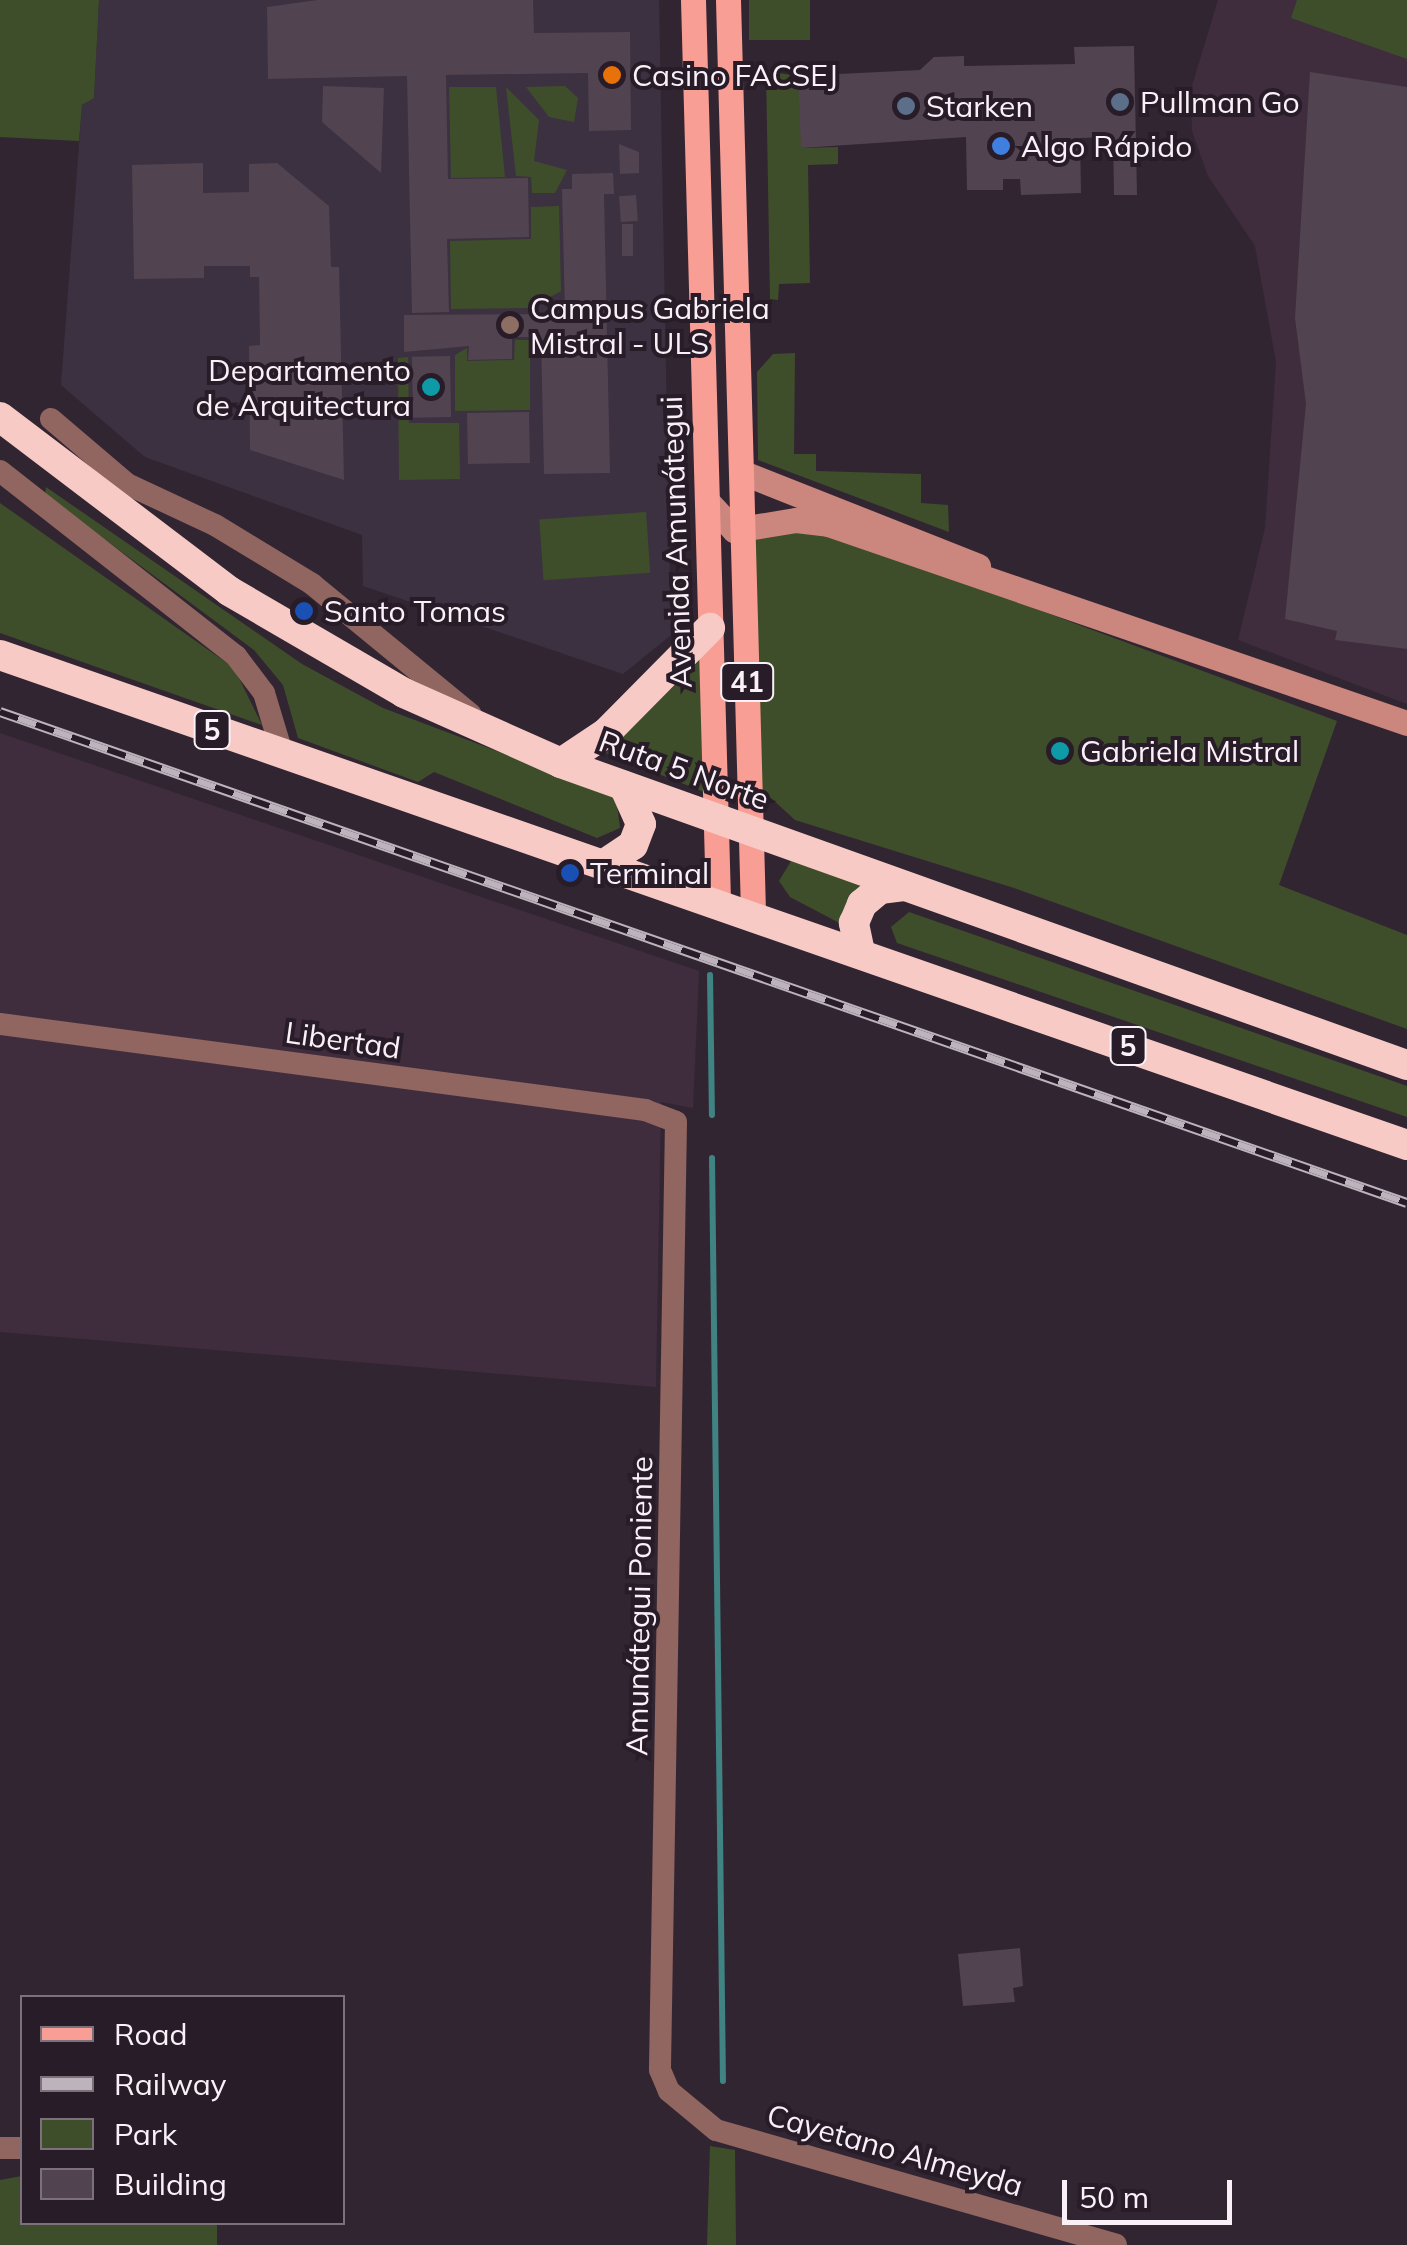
<!DOCTYPE html>
<html>
<head>
<meta charset="utf-8">
<style>
	body { margin:0 }
	#map { position:relative; width:1407px; height:2245px; overflow:hidden; background:#322532; font-family:Mulish,sans-serif }
	div>[style] { position:absolute }
	.built>* { inset:0; background:#3f2d3e }
	.education>* { inset:0; background:#3c3140 }
	.green>* { inset:0; background:#3f4e2a; transform-origin:0 0 }
	.stream>* { height:6px; margin:-3px; padding:0 3px; transform-origin:3px; border-radius:3px; background:#408383 }
	.building>* { inset:0; background:#514350; transform-origin:0 0 }
	.street>* { height:22px; margin:-11px; padding:0 11px; transform-origin:11px; border-radius:11px; background:#916560 }
	.secondary>* { height:25px; margin:-12.5px; padding:0 12.5px; transform-origin:12.5px; border-radius:12.5px; background:#cb867e }
	.primary>* { height:25px; margin:-12.5px; padding:0 12.5px; transform-origin:12.5px; border-radius:12.5px; background:#f89e95 }
	.highway>* { height:30px; margin:-15px; padding:0 15px; transform-origin:15px; border-radius:15px; background:#f7cac5 }
	.rail>* { height:10px; margin-top:-5px; transform-origin:0; background:repeating-linear-gradient(90deg,#281c28 0 19px,#bdb3bc 0 38px); box-sizing:border-box; border-block:2px solid #bdb3bc }
	.dots>* { width:28px; height:28px; translate:-50% -50%; box-sizing:border-box; border:5px solid #281c28; border-radius:50% }
	span { translate:-50% -50%; white-space:nowrap; text-align:center; line-height:1.15; -webkit-text-stroke:8px #281c28; paint-order:stroke }
	.shield-label span { padding:2px 8px; background:#281c28; border:2px solid; border-radius:8px; -webkit-text-stroke-width:0 }
	.shield-label { font-size:28px; color:#f9f0f8; font-weight:700 }
	.poi-label { font-size:30px; color:#f9f0f8 }
	.left { translate:0 -50%; text-align:left }
	.right { translate:-100% -50%; text-align:right }
	.street-label { font-size:30px; color:#f9f0f8 }
	.legend { position:absolute; left:20px; top:1995px; width:325px; height:230px; box-sizing:border-box; background:#281c28; border:2px solid #7c717b; margin:0; padding:12px 18px; list-style:none; font-size:30px; color:#f9f0f8 }
	.legend li { display:flex; align-items:center; gap:20px; height:50px }
	.legend b { width:50px; border:2px solid #7c717b }
	.scale { position:absolute; left:1062px; top:2180px; width:170px; height:45px; box-sizing:border-box; border:5px solid #f9f0f8; border-top:0; padding-left:12px; font-size:30px; line-height:35px; white-space:nowrap; color:#f9f0f8; -webkit-text-stroke:8px #281c28; paint-order:stroke }
</style>
</head>
<body>
<div id="map">
	<div class="built">
		<i style="clip-path:polygon(1218px 0,1407px 0,1407px 704px,1238px 640px,1265px 528px,1276px 362px,1255px 246px,1208px 176px,1192px 131px,1191px 89px)"></i>
		<i style="clip-path:polygon(0 733px,699px 971px,693px 1108px,661px 1102px,656px 1387px,0 1332px)"></i>
	</div>
	<div class="education">
		<i style="clip-path:polygon(99px 0,659px 0,671px 635px,623px 674px,363px 586px,362px 535px,145px 457px,61px 385px,82px 105px,94px 98px)"></i>
	</div>
	<div class="green">
		<i style="clip-path:polygon(0 0,99px 0,94px 98px,82px 105px,79px 141px,0 137px)"></i>
		<i style="left:749px;top:0;width:61px;height:40px"></i>
		<i style="clip-path:polygon(1297px 0,1407px 0,1407px 59px,1291px 18px)"></i>
		<i style="clip-path:polygon(766px 71px,798px 76px,802px 148px,838px 147px,838px 164px,808px 165px,810px 283px,779px 284px,778px 300px,770px 299px)"></i>
		<i style="clip-path:polygon(565px 86px,578px 98px,574px 122px,549px 117px,526px 87px)"></i>
		<i style="clip-path:polygon(449px 87px,496px 87px,505px 177px,451px 178px)"></i>
		<i style="clip-path:polygon(506px 87px,539px 120px,534px 161px,567px 170px,555px 193px,532px 193px,531px 177px,516px 176px)"></i>
		<i style="clip-path:polygon(559px 206px,561px 291px,530px 308px,451px 309px,450px 241px,531px 239px,531px 207px)"></i>
		<i style="clip-path:polygon(515px 340px,530px 340px,530px 410px,455px 411px,455px 355px,467px 348px,467px 361px,514px 360px)"></i>
		<i style="clip-path:polygon(795px 353px,794px 454px,816px 454px,816px 471px,921px 474px,921px 503px,948px 505px,949px 532px,758px 460px,757px 372px,773px 354px)"></i>
		<i style="clip-path:polygon(408px 357px,409px 423px,459px 423px,460px 479px,399px 480px,398px 358px)"></i>
		<i style="clip-path:polygon(46px 487px,302px 664px,383px 708px,616px 796px,620px 828px,597px 838px,434px 772px,418px 782px,298px 738px,283px 685px,254px 650px,45px 495px)"></i>
		<i style="clip-path:polygon(0 503px,234px 668px,262px 725px,0 633px)"></i>
		<i style="left:646px;top:512px;width:61px;height:107px;rotate:86deg"></i>
		<i style="clip-path:polygon(803px 522px,1337px 721px,1279px 885px,1407px 935px,1407px 1029px,1014px 888px,795px 820px,760px 788px,753px 538px)"></i>
		<i style="clip-path:polygon(700px 660px,704px 792px,606px 753px)"></i>
		<i style="clip-path:polygon(791px 861px,865px 885px,845px 926px,790px 897px,779px 881px)"></i>
		<i style="clip-path:polygon(909px 912px,1407px 1086px,1407px 1117px,897px 943px,891px 927px)"></i>
		<i style="clip-path:polygon(710px 2146px,735px 2150px,736px 2245px,707px 2245px)"></i>
		<i style="clip-path:polygon(22px 2176px,22px 2222px,217px 2223px,217px 2245px,0 2245px,0 2180px)"></i>
	</div>
	<div class="stream">
		<i style="left:710px;top:975px;width:140px;rotate:89.2deg"></i>
		<i style="left:712px;top:1158px;width:923px;rotate:89.32deg"></i>
	</div>
	<div class="building">
		<i style="clip-path:polygon(317px 0,533px 0,534px 33px,630px 32px,631px 130px,589px 131px,588px 73px,446px 75px,448px 179px,528px 178px,529px 237px,447px 239px,449px 312px,412px 313px,407px 76px,268px 79px,267px 7px)"></i>
		<i style="clip-path:polygon(1134px 46px,1137px 195px,1114px 195px,1113px 137px,1080px 138px,1081px 193px,1021px 195px,1020px 179px,1003px 179px,1003px 190px,967px 190px,966px 137px,801px 148px,798px 76px,920px 70px,934px 57px,964px 56px,964px 66px,1075px 64px,1074px 47px)"></i>
		<i style="clip-path:polygon(1310px 72px,1407px 87px,1407px 649px,1335px 640px,1337px 631px,1285px 619px,1306px 404px,1295px 318px)"></i>
		<i style="clip-path:polygon(323px 86px,384px 88px,381px 173px,322px 122px)"></i>
		<i style="clip-path:polygon(619px 144px,639px 152px,639px 173px,620px 174px)"></i>
		<i style="clip-path:polygon(203px 163px,203px 193px,249px 192px,249px 164px,277px 163px,329px 206px,331px 267px,339px 267px,344px 480px,250px 450px,249px 346px,260px 345px,259px 277px,250px 277px,250px 266px,204px 266px,204px 278px,134px 279px,132px 165px)"></i>
		<i style="clip-path:polygon(613px 173px,614px 194px,604px 194px,610px 473px,544px 474px,541px 337px,512px 337px,512px 359px,468px 360px,469px 346px,404px 352px,404px 315px,565px 314px,562px 189px,572px 189px,572px 174px)"></i>
		<i style="left:636px;top:195px;width:26px;height:17px;rotate:86deg"></i>
		<i style="left:622px;top:224px;width:11px;height:32px"></i>
		<i style="left:450px;top:356px;width:61px;height:38px;rotate:89deg"></i>
		<i style="left:529px;top:412px;width:51px;height:62px;rotate:89deg"></i>
		<i style="clip-path:polygon(1020px 1948px,1023px 1986px,1013px 1988px,1015px 2002px,963px 2006px,958px 1954px)"></i>
	</div>
	<div class="street">
		<i style="left:51px;top:419px;width:100px;rotate:40.5deg"></i>
		<i style="left:127px;top:484px;width:97px;rotate:25deg"></i>
		<i style="left:215px;top:525px;width:114px;rotate:31.3deg"></i>
		<i style="left:312px;top:584px;width:205px;rotate:39.4deg"></i>
		<i style="left:0;top:471px;width:300px;rotate:38.1deg"></i>
		<i style="left:236px;top:656px;width:46px;rotate:52.9deg"></i>
		<i style="left:264px;top:693px;width:66px;rotate:73.2deg"></i>
		<i style="left:0;top:1024px;width:651px;rotate:7.59deg"></i>
		<i style="left:645px;top:1110px;width:33px;rotate:21deg"></i>
		<i style="left:676px;top:1122px;width:948px;rotate:90.97deg"></i>
		<i style="left:660px;top:2070px;width:23px;rotate:67deg"></i>
		<i style="left:669px;top:2091px;width:61px;rotate:39.7deg"></i>
		<i style="left:716px;top:2130px;width:416px;rotate:16deg"></i>
		<i style="left:0;top:2148px;width:22px"></i>
	</div>
	<div class="secondary">
		<i style="left:741px;top:472px;width:255px;rotate:21.6deg"></i>
		<i style="left:707px;top:501px;width:40px;rotate:47deg"></i>
		<i style="left:734px;top:530px;width:63px;rotate:-9.2deg"></i>
		<i style="left:796px;top:520px;width:32px;rotate:7deg"></i>
		<i style="left:828px;top:524px;width:612px;rotate:18.97deg"></i>
	</div>
	<div class="primary">
		<i style="left:693px;top:0;width:902px;rotate:88.41deg"></i>
		<i style="left:728px;top:0;width:915px;rotate:88.43deg"></i>
	</div>
	<div class="highway">
		<i style="left:0;top:417px;width:288px;rotate:37.2deg"></i>
		<i style="left:229px;top:591px;width:203px;rotate:30.2deg"></i>
		<i style="left:404px;top:693px;width:172px;rotate:24deg"></i>
		<i style="left:561px;top:763px;width:898px;rotate:19.65deg"></i>
		<i style="left:0;top:655px;width:1490px;rotate:19.2deg"></i>
		<i style="left:561px;top:763px;width:54px;rotate:-33.7deg"></i>
		<i style="left:606px;top:733px;width:148px;rotate:-45.3deg"></i>
		<i style="left:606px;top:863px;width:32px;rotate:-34deg"></i>
		<i style="left:633px;top:845px;width:22px;rotate:-69deg"></i>
		<i style="left:641px;top:824px;width:42px;rotate:-114.1deg"></i>
		<i style="left:860px;top:952px;width:30px;rotate:-102deg"></i>
		<i style="left:854px;top:923px;width:21px;rotate:-67deg"></i>
		<i style="left:862px;top:904px;width:23px;rotate:-40deg"></i>
		<i style="left:880px;top:889px;width:24px;rotate:-7deg"></i>
	</div>
	<div class="rail">
		<i style="left:0;top:712px;width:1490px;rotate:19.24deg"></i>
	</div>
	<div class="dots">
		<i style="left:612px;top:75px;background:#e8710a"></i>
		<i style="left:1120px;top:102px;background:#5c6f8a"></i>
		<i style="left:906px;top:106px;background:#5c6f8a"></i>
		<i style="left:1001px;top:146px;background:#3f7fe0"></i>
		<i style="left:510px;top:325px;background:#8d6e63"></i>
		<i style="left:431px;top:387px;background:#0f9aa8"></i>
		<i style="left:304px;top:611px;background:#1a4fb4"></i>
		<i style="left:1060px;top:751px;background:#0f9aa8"></i>
		<i style="left:570px;top:873px;background:#1a4fb4"></i>
	</div>
	<div class="shield-label">
		<span style="left:747px;top:682px">41</span>
		<span style="left:212px;top:730px">5</span>
		<span style="left:1128px;top:1046px">5</span>
	</div>
	<div class="poi-label">
		<span class="left" style="left:632px;top:75px">Casino FACSEJ</span>
		<span class="left" style="left:1140px;top:102px">Pullman Go</span>
		<span class="left" style="left:926px;top:106px">Starken</span>
		<span class="left" style="left:1021px;top:146px">Algo Rápido</span>
		<span class="left" style="left:530px;top:325px">Campus Gabriela<br>Mistral - ULS</span>
		<span class="right" style="left:411px;top:387px">Departamento<br>de Arquitectura</span>
		<span class="left" style="left:324px;top:611px">Santo Tomas</span>
		<span class="left" style="left:1080px;top:751px">Gabriela Mistral</span>
		<span class="left" style="left:590px;top:873px">Terminal</span>
	</div>
	<div class="street-label">
		<span style="left:676px;top:542px;rotate:-92deg">Avenida Amunátegui</span>
		<span style="left:684px;top:770px;rotate:20deg">Ruta 5 Norte</span>
		<span style="left:343px;top:1040px;rotate:8deg">Libertad</span>
		<span style="left:639px;top:1606px;rotate:-89deg">Amunátegui Poniente</span>
		<span style="left:895px;top:2150px;rotate:16deg">Cayetano Almeyda</span>
	</div>
	<ul class="legend">
	<li><b style="height:12px;background:#f89e95"></b>Road</li>
	<li><b style="height:12px;background:#bdb3bc"></b>Railway</li>
	<li><b style="height:28px;background:#3f4e2a"></b>Park</li>
	<li><b style="height:28px;background:#514350"></b>Building</li>
	</ul>
	<div class="scale">50 m</div>
</div>
</body>
</html>
